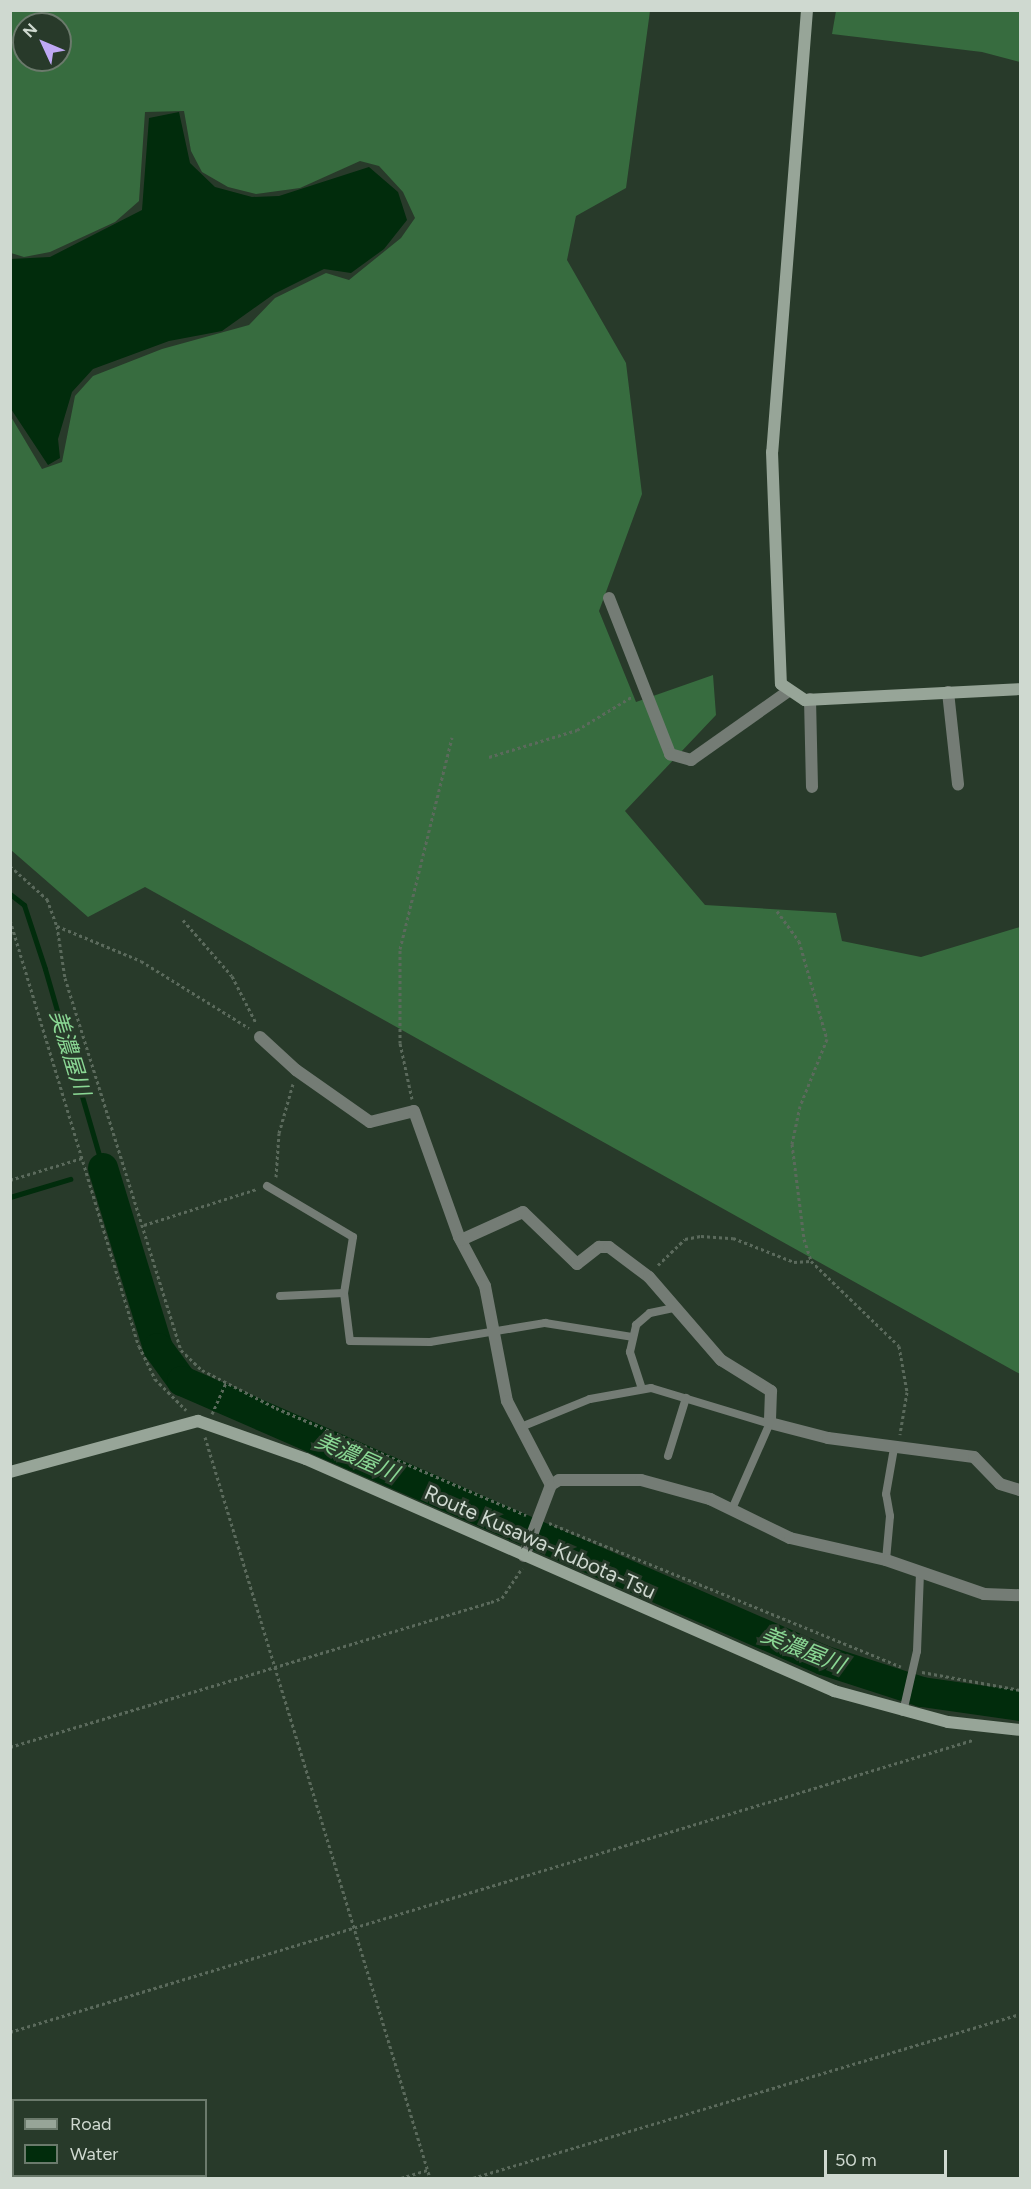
<!DOCTYPE html>
<html>
<head>
<meta charset="utf-8">
<style>
	body { margin:0 }
	#map { position:relative; width:1031px; height:2189px; overflow:hidden; background:#283a2a; font-family:Figtree,"Noto Sans JP",sans-serif }
	div>[style] { position:absolute }
	.forest>* { inset:0; background:#376c3f }
	.water>* { inset:0; background:#012c0c }
	.stream>* { height:5px; margin:-2.5px; padding:0 2.5px; transform-origin:2.5px; border-radius:2.5px; background:#012c0c }
	.river>* { height:30px; margin:-15px; padding:0 15px; transform-origin:15px; border-radius:15px; background:#012c0c }
	.path>* { height:3px; margin-top:-1.5px; transform-origin:0; background:repeating-linear-gradient(90deg,#5b6a5c 0 3px,transparent 0 6px) }
	.lane>* { height:8px; margin:-4px; padding:0 4px; transform-origin:4px; border-radius:4px; background:#747c75 }
	.street>* { height:12px; margin:-6px; padding:0 6px; transform-origin:6px; border-radius:6px; background:#747c75 }
	.secondary>* { height:12px; margin:-6px; padding:0 6px; transform-origin:6px; border-radius:6px; background:#97a598 }
	span { translate:-50% -50%; white-space:nowrap; text-align:center; line-height:1.15; -webkit-text-stroke:6px #283a2a; paint-order:stroke }
	.street-label { font-size:21px; color:#cfd9d0 }
	.water-label { font-size:22px; color:#8ad794; font-style:italic }
	.frame { position:absolute; inset:0; border:12px solid #cfd9d0; pointer-events:none }
	.legend { position:absolute; left:12px; top:2099px; width:195px; height:78px; box-sizing:border-box; background:#283a2a; border:2px solid #6b7a6c; margin:0; padding:8px 10px; list-style:none; font-size:18px; color:#cfd9d0 }
	.legend li { display:flex; align-items:center; gap:12px; height:30px }
	.legend b { width:30px; border:2px solid #6b7a6c }
	.north { position:absolute; left:12px; top:12px; width:60px; height:60px; box-sizing:border-box; background:#283a2a; border:2px solid #6b7a6c; border-radius:50%; rotate:314deg; font-size:16px; font-weight:700; line-height:24px; text-align:center; color:#cfd9d0 }
	.north::after { content:''; display:block; margin:auto; width:21px; height:27px; background:#bfa8f4; clip-path:polygon(50% 0,100% 100%,50% 72%,0 100%) }
	.scale { position:absolute; left:824px; top:2150px; width:123px; height:27px; box-sizing:border-box; border:3px solid #cfd9d0; border-top:0; padding-left:8px; font-size:18px; line-height:21px; white-space:nowrap; color:#cfd9d0; -webkit-text-stroke:4px #283a2a; paint-order:stroke }
</style>
</head>
<body>
<div id="map">
	<div class="forest">
		<i style="clip-path:polygon(evenodd,11px 11px,650px 11px,626px 188px,576px 216px,567px 260px,626px 363px,642px 494px,599px 611px,636px 702px,713px 675px,716px 715px,625px 811px,705px 905px,836px 913px,842px 941px,921px 957px,1020px 927px,1020px 1374px,145px 887px,88px 917px,11px 850px,10px 415px,42px 469px,62px 462px,75px 396px,93px 376px,162px 349px,249px 325px,275px 298px,326px 273px,349px 280px,401px 238px,415px 218px,403px 192px,379px 166px,360px 161px,300px 188px,256px 194px,228px 187px,202px 172px,191px 151px,184px 111px,145px 112px,139px 201px,115px 222px,50px 252px,24px 257px,11px 253px,11px 11px,24px 24px,60px 24px,60px 60px,24px 60px,24px 24px)"></i>
		<i style="clip-path:polygon(836px 11px,1020px 11px,1020px 62px,982px 52px,832px 34px)"></i>
	</div>
	<div class="water">
		<i style="clip-path:polygon(179px 112px,190px 163px,215px 187px,252px 197px,279px 196px,369px 167px,398px 192px,407px 220px,384px 249px,351px 273px,324px 269px,274px 294px,222px 331px,169px 341px,93px 369px,72px 392px,58px 439px,60px 458px,48px 465px,11px 409px,11px 259px,50px 257px,142px 210px,149px 118px)"></i>
	</div>
	<div class="stream">
		<i style="left:10px;top:894px;width:18px;rotate:38deg"></i>
		<i style="left:24px;top:905px;width:67px;rotate:71.8deg"></i>
		<i style="left:45px;top:969px;width:207px;rotate:73.8deg"></i>
		<i style="left:103px;top:1168px;width:7px;rotate:164deg"></i>
		<i style="left:10px;top:1197px;width:63px;rotate:-16.7deg"></i>
	</div>
	<div class="river">
		<i style="left:103px;top:1168px;width:188px;rotate:73deg"></i>
		<i style="left:158px;top:1348px;width:41px;rotate:54deg"></i>
		<i style="left:182px;top:1381px;width:699px;rotate:23.52deg"></i>
		<i style="left:823px;top:1660px;width:104px;rotate:17.9deg"></i>
		<i style="left:922px;top:1692px;width:99px;rotate:8.1deg"></i>
	</div>
	<div class="path">
		<i style="left:489px;top:757px;width:92px;rotate:-17.1deg"></i>
		<i style="left:577px;top:730px;width:66px;rotate:-31.3deg"></i>
		<i style="left:10px;top:866px;width:50px;rotate:41.7deg"></i>
		<i style="left:47px;top:899px;width:29px;rotate:70deg"></i>
		<i style="left:57px;top:926px;width:91px;rotate:22.6deg"></i>
		<i style="left:141px;top:961px;width:127px;rotate:31.8deg"></i>
		<i style="left:777px;top:911px;width:37px;rotate:54deg"></i>
		<i style="left:799px;top:941px;width:102px;rotate:74.1deg"></i>
		<i style="left:827px;top:1039px;width:72px;rotate:111.9deg"></i>
		<i style="left:800px;top:1106px;width:39px;rotate:102deg"></i>
		<i style="left:792px;top:1144px;width:96px;rotate:82.8deg"></i>
		<i style="left:804px;top:1239px;width:23px;rotate:72deg"></i>
		<i style="left:811px;top:1261px;width:122px;rotate:44deg"></i>
		<i style="left:899px;top:1346px;width:47px;rotate:80.1deg"></i>
		<i style="left:907px;top:1392px;width:43px;rotate:99.5deg"></i>
		<i style="left:10px;top:920px;width:445px;rotate:73.2deg"></i>
		<i style="left:139px;top:1346px;width:37px;rotate:64deg"></i>
		<i style="left:155px;top:1379px;width:44px;rotate:45deg"></i>
		<i style="left:183px;top:920px;width:74px;rotate:48.8deg"></i>
		<i style="left:232px;top:976px;width:53px;rotate:62.9deg"></i>
		<i style="left:57px;top:926px;width:53px;rotate:81.3deg"></i>
		<i style="left:65px;top:978px;width:390px;rotate:72.7deg"></i>
		<i style="left:181px;top:1350px;width:29px;rotate:44deg"></i>
		<i style="left:202px;top:1370px;width:83px;rotate:27.2deg"></i>
		<i style="left:276px;top:1408px;width:272px;rotate:23.2deg"></i>
		<i style="left:412px;top:1099px;width:57px;rotate:-102.1deg"></i>
		<i style="left:400px;top:1043px;width:94px;rotate:-90deg"></i>
		<i style="left:400px;top:949px;width:218px;rotate:-76.2deg"></i>
		<i style="left:276px;top:1177px;width:44px;rotate:-86.1deg"></i>
		<i style="left:279px;top:1133px;width:51px;rotate:-74.1deg"></i>
		<i style="left:10px;top:1180px;width:75px;rotate:-17deg"></i>
		<i style="left:144px;top:1225px;width:119px;rotate:-17.7deg"></i>
		<i style="left:658px;top:1265px;width:37px;rotate:-44deg"></i>
		<i style="left:685px;top:1239px;width:16px;rotate:-11deg"></i>
		<i style="left:701px;top:1236px;width:32px;rotate:4deg"></i>
		<i style="left:733px;top:1238px;width:66px;rotate:21.5deg"></i>
		<i style="left:794px;top:1262px;width:17px;rotate:-3deg"></i>
		<i style="left:212px;top:1414px;width:35px;rotate:-66deg"></i>
		<i style="left:205px;top:1437px;width:774px;rotate:73.11deg"></i>
		<i style="left:549px;top:1523px;width:380px;rotate:22.2deg"></i>
		<i style="left:922px;top:1672px;width:100px;rotate:10.4deg"></i>
		<i style="left:10px;top:1747px;width:502px;rotate:-16.78deg"></i>
		<i style="left:491px;top:1602px;width:12px;rotate:-20deg"></i>
		<i style="left:502px;top:1598px;width:36px;rotate:-56deg"></i>
		<i style="left:10px;top:2032px;width:1006px;rotate:-16.87deg"></i>
		<i style="left:401px;top:2178px;width:27px;rotate:-17deg"></i>
		<i style="left:473px;top:2178px;width:571px;rotate:-16.69deg"></i>
	</div>
	<div class="lane">
		<i style="left:267px;top:1186px;width:100px;rotate:30.7deg"></i>
		<i style="left:353px;top:1237px;width:57px;rotate:99.1deg"></i>
		<i style="left:344px;top:1293px;width:48px;rotate:82.9deg"></i>
		<i style="left:350px;top:1341px;width:80px;rotate:0.7deg"></i>
		<i style="left:430px;top:1342px;width:117px;rotate:-9.4deg"></i>
		<i style="left:545px;top:1323px;width:88px;rotate:9.1deg"></i>
		<i style="left:280px;top:1296px;width:64px;rotate:-2.7deg"></i>
		<i style="left:642px;top:1389px;width:39px;rotate:-108deg"></i>
		<i style="left:630px;top:1352px;width:28px;rotate:-77deg"></i>
		<i style="left:636px;top:1325px;width:18px;rotate:-41deg"></i>
		<i style="left:650px;top:1313px;width:25px;rotate:-12deg"></i>
		<i style="left:521px;top:1427px;width:74px;rotate:-22.1deg"></i>
		<i style="left:590px;top:1399px;width:62px;rotate:-10.2deg"></i>
		<i style="left:651px;top:1388px;width:121px;rotate:16.8deg"></i>
		<i style="left:668px;top:1456px;width:61px;rotate:-72.8deg"></i>
		<i style="left:732px;top:1509px;width:94px;rotate:-66.2deg"></i>
		<i style="left:886px;top:1560px;width:44px;rotate:-84.8deg"></i>
		<i style="left:890px;top:1516px;width:22px;rotate:-100deg"></i>
		<i style="left:886px;top:1494px;width:47px;rotate:-80.1deg"></i>
		<i style="left:903px;top:1712px;width:63px;rotate:-77.1deg"></i>
		<i style="left:917px;top:1651px;width:79px;rotate:-87.8deg"></i>
	</div>
	<div class="street">
		<i style="left:609px;top:598px;width:168px;rotate:68.6deg"></i>
		<i style="left:670px;top:754px;width:22px;rotate:16deg"></i>
		<i style="left:691px;top:760px;width:118px;rotate:-35.3deg"></i>
		<i style="left:948px;top:692px;width:93px;rotate:83.8deg"></i>
		<i style="left:810px;top:699px;width:88px;rotate:88.7deg"></i>
		<i style="left:260px;top:1037px;width:49px;rotate:42.5deg"></i>
		<i style="left:296px;top:1070px;width:90px;rotate:35.1deg"></i>
		<i style="left:370px;top:1122px;width:45px;rotate:-14deg"></i>
		<i style="left:414px;top:1111px;width:134px;rotate:70.3deg"></i>
		<i style="left:459px;top:1237px;width:55px;rotate:62deg"></i>
		<i style="left:485px;top:1286px;width:117px;rotate:79.2deg"></i>
		<i style="left:507px;top:1401px;width:95px;rotate:62.4deg"></i>
		<i style="left:461px;top:1240px;width:68px;rotate:-24.3deg"></i>
		<i style="left:523px;top:1212px;width:75px;rotate:43.9deg"></i>
		<i style="left:577px;top:1264px;width:28px;rotate:-38deg"></i>
		<i style="left:599px;top:1247px;width:10px"></i>
		<i style="left:609px;top:1247px;width:50px;rotate:36.9deg"></i>
		<i style="left:649px;top:1277px;width:110px;rotate:49.1deg"></i>
		<i style="left:721px;top:1360px;width:59px;rotate:31.8deg"></i>
		<i style="left:771px;top:1391px;width:32px;rotate:92deg"></i>
		<i style="left:770px;top:1423px;width:60px;rotate:14.5deg"></i>
		<i style="left:828px;top:1438px;width:147px;rotate:7.4deg"></i>
		<i style="left:974px;top:1457px;width:37px;rotate:46deg"></i>
		<i style="left:1000px;top:1484px;width:21px;rotate:17deg"></i>
		<i style="left:524px;top:1556px;width:76px;rotate:-69.2deg"></i>
		<i style="left:551px;top:1485px;width:9px;rotate:-32deg"></i>
		<i style="left:559px;top:1480px;width:82px"></i>
		<i style="left:641px;top:1480px;width:72px;rotate:15.4deg"></i>
		<i style="left:710px;top:1499px;width:89px;rotate:26deg"></i>
		<i style="left:790px;top:1538px;width:98px;rotate:12.9deg"></i>
		<i style="left:886px;top:1560px;width:104px;rotate:19.1deg"></i>
		<i style="left:984px;top:1594px;width:36px;rotate:2deg"></i>
	</div>
	<div class="secondary">
		<i style="left:807px;top:10px;width:443px;rotate:94.5deg"></i>
		<i style="left:772px;top:452px;width:232px;rotate:87.8deg"></i>
		<i style="left:781px;top:684px;width:29px;rotate:34deg"></i>
		<i style="left:805px;top:700px;width:215px;rotate:-2.9deg"></i>
		<i style="left:10px;top:1472px;width:195px;rotate:-15.2deg"></i>
		<i style="left:198px;top:1421px;width:114px;rotate:19.4deg"></i>
		<i style="left:306px;top:1459px;width:577px;rotate:23.72deg"></i>
		<i style="left:834px;top:1691px;width:118px;rotate:15.2deg"></i>
		<i style="left:948px;top:1722px;width:72px;rotate:6.3deg"></i>
	</div>
	<div class="street-label">
		<span style="left:540px;top:1542px;rotate:24deg">Route Kusawa-Kubota-Tsu</span>
	</div>
	<div class="water-label">
		<span style="left:70px;top:1053px;rotate:73deg">美濃屋川</span>
		<span style="left:357px;top:1457px;rotate:24deg">美濃屋川</span>
		<span style="left:803px;top:1650px;rotate:22deg">美濃屋川</span>
	</div>
	<div class="frame"></div>
	<ul class="legend">
	<li><b style="height:8px;background:#97a598"></b>Road</li>
	<li><b style="height:16px;background:#012c0c"></b>Water</li>
	</ul>
	<div class="north">N</div>
	<div class="scale">50 m</div>
</div>
</body>
</html>
